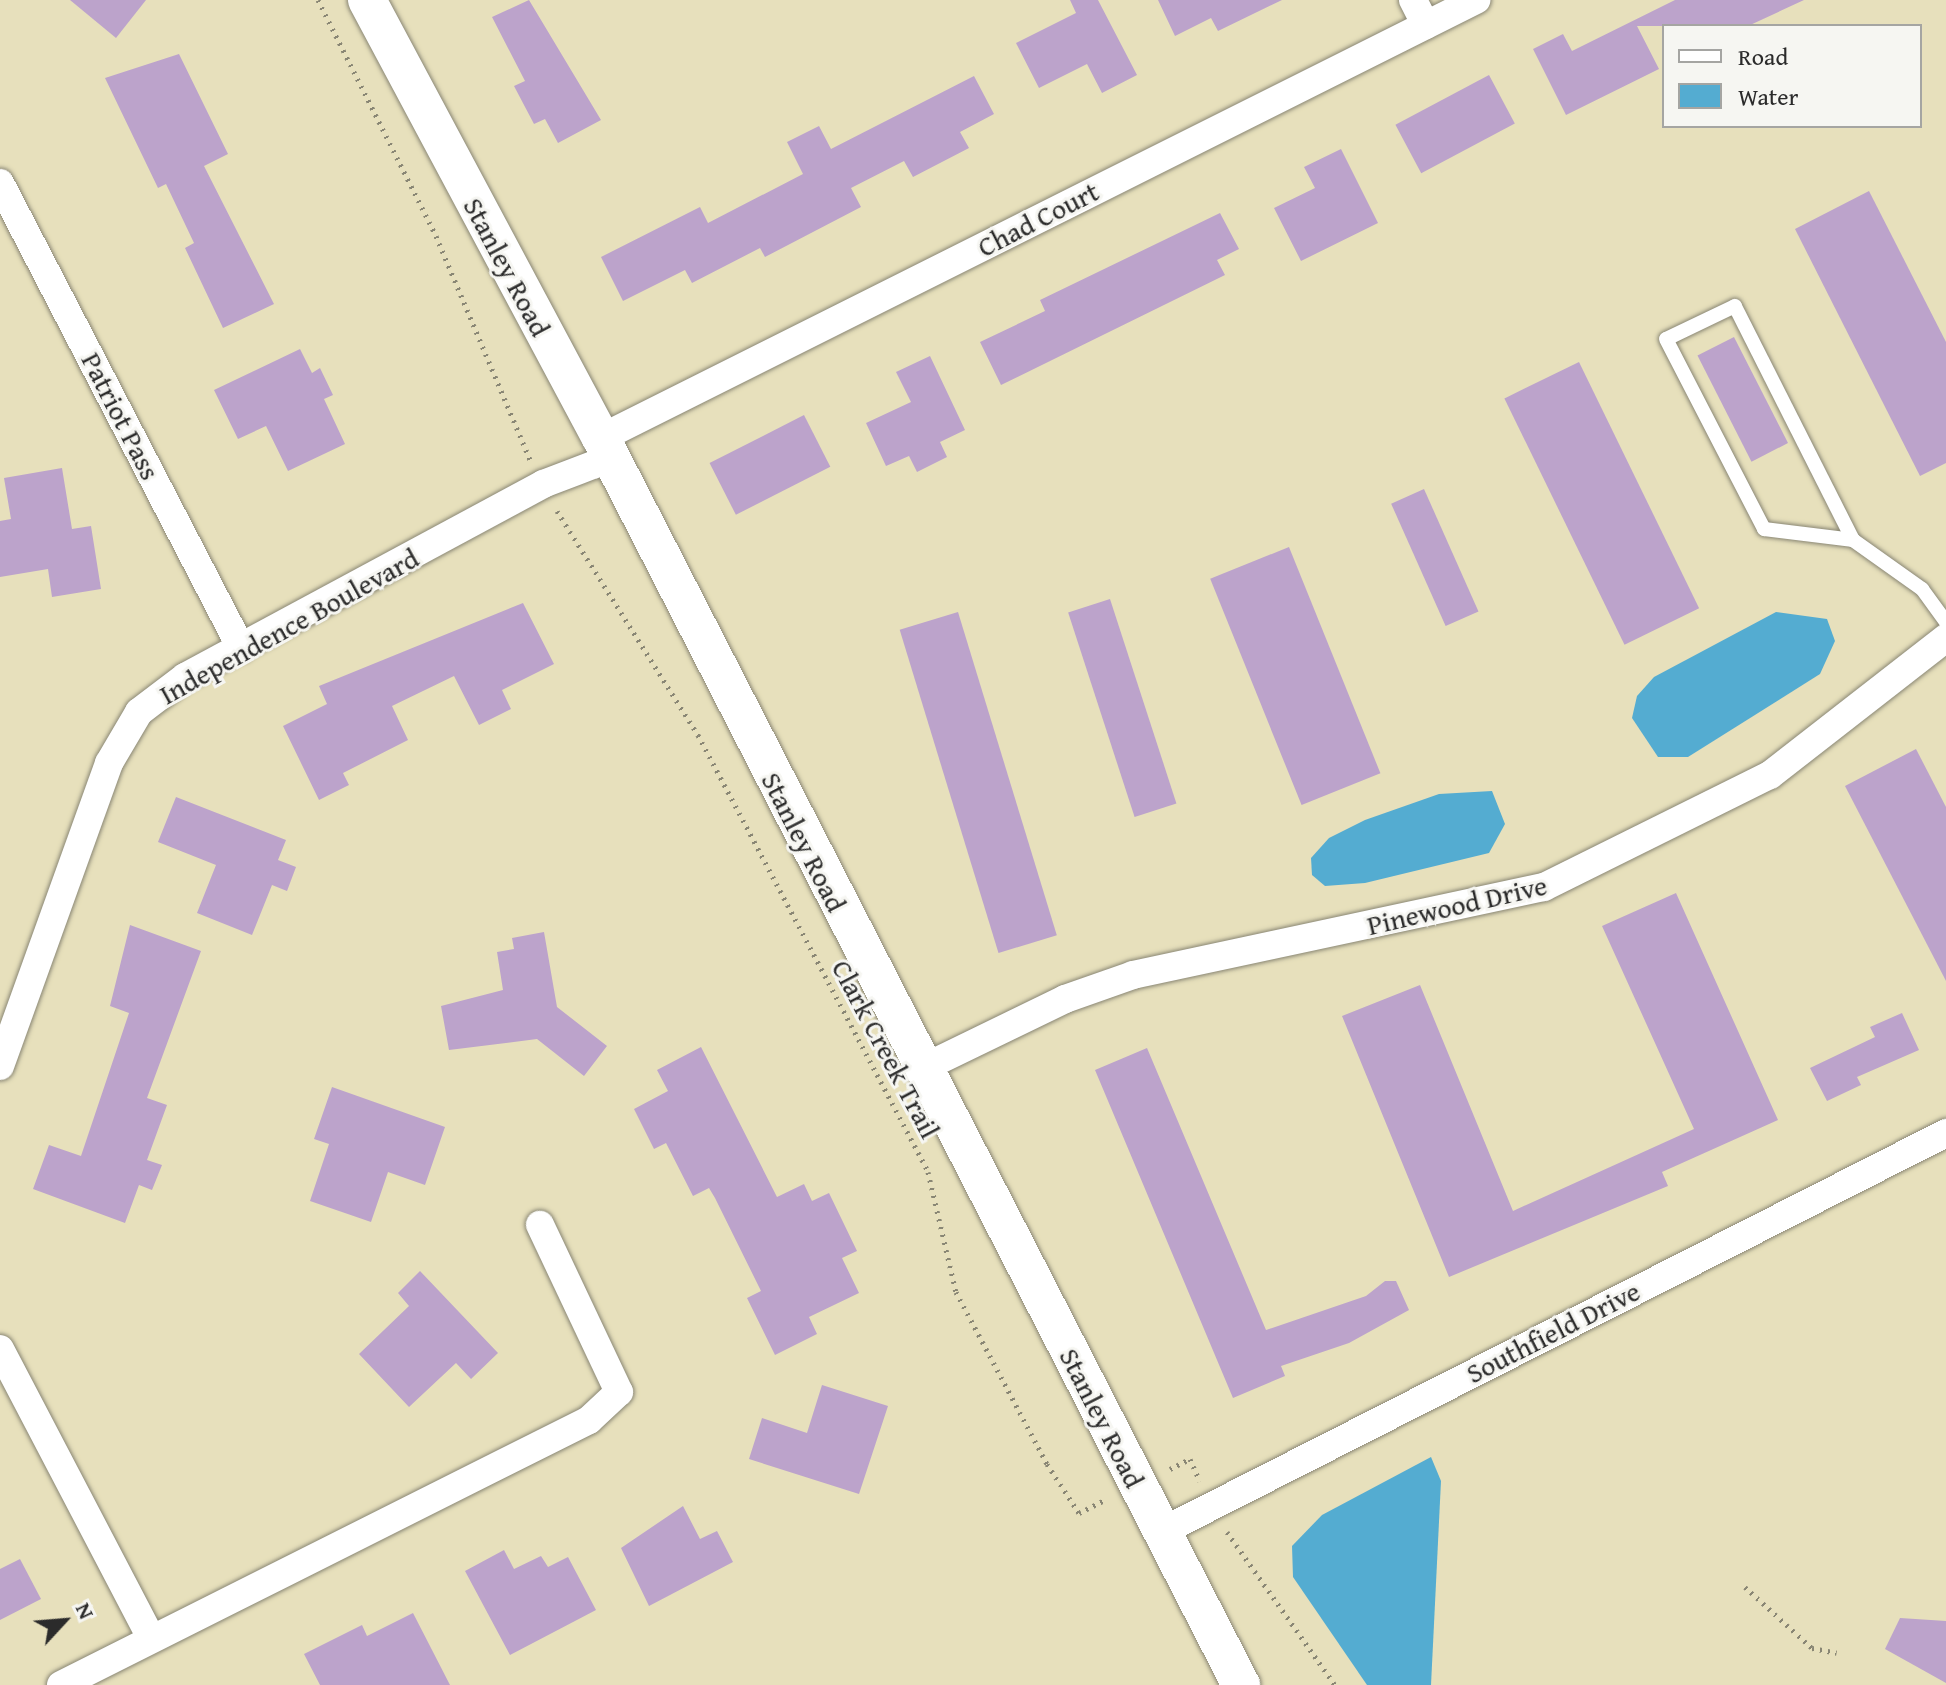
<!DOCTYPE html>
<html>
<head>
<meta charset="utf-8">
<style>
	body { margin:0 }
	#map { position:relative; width:1946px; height:1685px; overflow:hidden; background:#e7e0bc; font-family:"Gentium Book Plus",serif }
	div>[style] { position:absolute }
	.water>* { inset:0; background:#54acd1 }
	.building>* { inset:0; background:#bca3cb; transform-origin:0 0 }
	.path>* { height:5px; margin-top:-2.5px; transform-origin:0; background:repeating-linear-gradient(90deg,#898674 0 2px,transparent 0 8px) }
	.roads { filter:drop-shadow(0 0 2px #898674) drop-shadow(0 0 2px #898674) }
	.lane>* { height:14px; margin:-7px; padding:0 7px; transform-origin:7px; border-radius:7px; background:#fff }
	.street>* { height:28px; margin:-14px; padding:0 14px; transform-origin:14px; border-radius:14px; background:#fff }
	.secondary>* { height:38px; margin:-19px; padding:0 19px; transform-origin:19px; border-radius:19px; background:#fff }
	span { translate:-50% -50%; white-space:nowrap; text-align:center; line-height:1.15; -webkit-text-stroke:6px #f6f6f2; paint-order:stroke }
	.street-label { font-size:28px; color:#2b2b2b }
	.legend { position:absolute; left:1662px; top:24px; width:260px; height:104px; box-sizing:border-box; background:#f6f6f2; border:2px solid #a5a5a2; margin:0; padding:10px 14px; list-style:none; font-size:24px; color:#2b2b2b }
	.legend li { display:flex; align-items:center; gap:16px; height:40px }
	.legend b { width:40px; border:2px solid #a5a5a2 }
	.north { position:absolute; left:24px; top:1581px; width:80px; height:80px; -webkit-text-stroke:6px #f6f6f2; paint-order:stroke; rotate:64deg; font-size:22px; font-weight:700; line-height:32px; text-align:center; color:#2b2b2b }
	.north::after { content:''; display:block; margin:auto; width:28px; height:36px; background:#2b2b2b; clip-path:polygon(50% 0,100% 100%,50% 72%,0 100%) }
</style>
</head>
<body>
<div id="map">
	<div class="water">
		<i style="clip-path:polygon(1776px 612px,1827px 619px,1835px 641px,1820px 674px,1688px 757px,1658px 757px,1632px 718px,1637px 696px,1654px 677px)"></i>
		<i style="clip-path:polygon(1492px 791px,1505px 824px,1489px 853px,1365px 883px,1325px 886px,1312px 875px,1311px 858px,1329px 838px,1365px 820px,1439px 794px)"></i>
		<i style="clip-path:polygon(1431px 1457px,1441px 1481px,1431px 1685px,1367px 1685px,1293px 1577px,1292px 1546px,1322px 1515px)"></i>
	</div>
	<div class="building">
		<i style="clip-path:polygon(70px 0,146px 0,116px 38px)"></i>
		<i style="clip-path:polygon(529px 0,601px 120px,558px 143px,545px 119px,534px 124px,514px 86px,525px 81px,492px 17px)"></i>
		<i style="clip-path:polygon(1070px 0,1098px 0,1137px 75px,1102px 93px,1087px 64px,1039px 88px,1016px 43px,1076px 13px)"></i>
		<i style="clip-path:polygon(1158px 0,1282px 0,1218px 31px,1211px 18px,1175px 36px)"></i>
		<i style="clip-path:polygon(1675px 0,1804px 0,1748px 26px,1637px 26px,1659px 69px,1566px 115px,1533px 49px,1563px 34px,1572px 51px)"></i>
		<i style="clip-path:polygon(179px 54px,228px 154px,204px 166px,274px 304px,223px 328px,185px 248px,194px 243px,166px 184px,158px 188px,105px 78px)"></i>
		<i style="left:1489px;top:75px;width:55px;height:106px;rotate:62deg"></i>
		<i style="clip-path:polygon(974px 76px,994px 114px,960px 132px,969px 148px,913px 177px,904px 161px,851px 188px,861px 207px,765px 257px,760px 248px,692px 283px,685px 270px,623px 301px,601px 257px,700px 207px,708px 223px,803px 174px,787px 142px,819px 126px,831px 149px)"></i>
		<i style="clip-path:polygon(1341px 149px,1378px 223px,1301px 261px,1274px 208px,1315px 188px,1304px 167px)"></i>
		<i style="clip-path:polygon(1869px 191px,1946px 342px,1946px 463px,1920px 476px,1795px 229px)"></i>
		<i style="clip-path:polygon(1220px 213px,1239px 249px,1217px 260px,1225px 275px,1001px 385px,980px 342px,1045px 311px,1040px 300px)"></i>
		<i style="left:1734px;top:337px;width:119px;height:41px;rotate:63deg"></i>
		<i style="clip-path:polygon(300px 349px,312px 373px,320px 368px,333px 395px,324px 399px,345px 444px,288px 471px,266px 426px,238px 439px,214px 390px)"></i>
		<i style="clip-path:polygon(930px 356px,965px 430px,940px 442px,947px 457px,917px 472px,909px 456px,886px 466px,866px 423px,911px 402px,896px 372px)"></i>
		<i style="left:1579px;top:362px;width:274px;height:83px;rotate:64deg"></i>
		<i style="left:804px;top:415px;width:58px;height:106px;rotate:63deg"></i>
		<i style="clip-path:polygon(62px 468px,72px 529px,91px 526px,101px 589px,52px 597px,48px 569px,0 577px,0 521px,11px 519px,4px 478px)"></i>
		<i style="left:1424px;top:489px;width:134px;height:36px;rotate:66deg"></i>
		<i style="left:1289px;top:547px;width:244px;height:85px;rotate:68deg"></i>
		<i style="left:1110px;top:599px;width:215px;height:44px;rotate:72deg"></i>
		<i style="clip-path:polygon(523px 603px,554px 664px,502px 690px,511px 709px,479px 725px,454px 676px,392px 706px,408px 740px,343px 773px,349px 785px,319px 800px,283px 726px,327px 704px,319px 686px)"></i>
		<i style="left:958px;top:612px;width:338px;height:61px;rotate:73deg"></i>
		<i style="clip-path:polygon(1916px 749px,1946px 807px,1946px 981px,1845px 786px)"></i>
		<i style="clip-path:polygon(176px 797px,286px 840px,278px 860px,296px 867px,287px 891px,272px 885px,252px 935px,197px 913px,216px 865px,158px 842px)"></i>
		<i style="clip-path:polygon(1676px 893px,1778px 1120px,1662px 1172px,1668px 1186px,1449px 1277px,1342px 1016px,1420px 985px,1513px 1211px,1694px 1129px,1602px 926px)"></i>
		<i style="clip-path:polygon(130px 925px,201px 951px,147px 1098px,167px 1105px,147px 1160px,162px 1165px,152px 1190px,139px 1185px,125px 1223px,33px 1189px,49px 1145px,81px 1156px,129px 1013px,110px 1006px)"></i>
		<i style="clip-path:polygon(544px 932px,557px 1007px,607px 1046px,584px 1076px,537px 1039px,449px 1050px,441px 1006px,503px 990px,497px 952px,514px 949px,512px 938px)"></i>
		<i style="clip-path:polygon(1902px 1013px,1919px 1050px,1857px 1077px,1861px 1085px,1827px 1101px,1810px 1068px,1875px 1037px,1870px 1027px)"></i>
		<i style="clip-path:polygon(701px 1047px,777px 1197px,804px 1184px,812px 1201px,829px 1193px,857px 1251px,842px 1258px,859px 1293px,809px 1317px,817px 1334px,775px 1355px,747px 1298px,761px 1291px,715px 1198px,709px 1188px,693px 1196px,666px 1143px,654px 1149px,634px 1109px,668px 1091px,657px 1070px)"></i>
		<i style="clip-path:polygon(1147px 1048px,1266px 1330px,1366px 1296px,1385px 1281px,1396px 1281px,1409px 1310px,1349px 1343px,1281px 1366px,1285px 1376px,1233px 1398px,1095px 1070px)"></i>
		<i style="clip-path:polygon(332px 1087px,445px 1127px,425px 1185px,388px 1172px,371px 1222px,310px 1201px,329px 1144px,314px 1139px)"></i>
		<i style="clip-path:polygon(420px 1271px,498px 1353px,471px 1379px,456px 1363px,409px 1407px,359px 1354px,409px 1306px,398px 1293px)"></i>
		<i style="clip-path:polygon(822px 1385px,888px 1406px,859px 1494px,749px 1459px,762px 1418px,807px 1433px)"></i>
		<i style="clip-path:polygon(683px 1506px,700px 1539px,717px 1531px,733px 1562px,649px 1606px,621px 1548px)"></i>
		<i style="clip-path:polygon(504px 1550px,514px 1569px,541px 1556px,548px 1567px,568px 1557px,596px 1610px,510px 1655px,465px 1571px)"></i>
		<i style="clip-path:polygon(20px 1559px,41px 1599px,0 1620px,0 1569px)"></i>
		<i style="clip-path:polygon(413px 1613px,450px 1685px,320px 1685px,304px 1654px,362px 1625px,367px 1636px)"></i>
		<i style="clip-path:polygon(1900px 1618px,1946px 1621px,1946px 1683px,1885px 1649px)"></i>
	</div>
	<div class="path">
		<i style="left:318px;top:0;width:264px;rotate:63.4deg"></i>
		<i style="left:436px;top:236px;width:243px;rotate:67.2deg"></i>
		<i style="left:557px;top:511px;width:265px;rotate:57.8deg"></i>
		<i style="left:698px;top:735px;width:494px;rotate:62.2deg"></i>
		<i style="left:928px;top:1172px;width:123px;rotate:76.9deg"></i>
		<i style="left:956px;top:1292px;width:195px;rotate:62.1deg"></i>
		<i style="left:1047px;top:1464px;width:59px;rotate:56.9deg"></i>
		<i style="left:1079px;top:1513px;width:31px;rotate:-27deg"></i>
		<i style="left:1170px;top:1469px;width:22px;rotate:-27deg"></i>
		<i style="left:1190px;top:1459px;width:24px;rotate:66deg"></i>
		<i style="left:1227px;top:1532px;width:187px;rotate:54.8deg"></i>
		<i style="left:1745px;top:1587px;width:91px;rotate:42.3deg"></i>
		<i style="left:1812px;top:1648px;width:25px;rotate:11deg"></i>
	</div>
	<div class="roads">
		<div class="lane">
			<i style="left:1853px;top:540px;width:262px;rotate:-116.8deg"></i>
			<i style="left:1735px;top:306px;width:76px;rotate:154.4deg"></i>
			<i style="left:1666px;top:339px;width:214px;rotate:62.7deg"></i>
			<i style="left:1764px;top:529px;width:90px;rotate:7deg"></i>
			<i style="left:1853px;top:540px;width:85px;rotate:35.4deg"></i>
			<i style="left:1922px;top:589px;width:41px;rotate:54deg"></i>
		</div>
		<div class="street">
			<i style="left:1413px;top:0;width:28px;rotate:63deg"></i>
			<i style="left:0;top:183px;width:524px;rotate:62.6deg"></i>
			<i style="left:601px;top:438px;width:979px;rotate:-26.59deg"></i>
			<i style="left:0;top:1066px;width:322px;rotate:-70.2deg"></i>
			<i style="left:109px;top:763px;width:59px;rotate:-59.5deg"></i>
			<i style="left:139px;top:712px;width:58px;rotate:-37.3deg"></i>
			<i style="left:185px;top:677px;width:407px;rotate:-28.3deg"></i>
			<i style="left:543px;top:484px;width:73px;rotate:-20.9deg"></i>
			<i style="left:921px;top:1069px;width:160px;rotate:-25.9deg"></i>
			<i style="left:1065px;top:999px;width:72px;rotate:-19.4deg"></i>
			<i style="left:1133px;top:975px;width:420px;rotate:-12.1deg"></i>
			<i style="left:1544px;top:887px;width:252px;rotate:-26.4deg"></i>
			<i style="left:1770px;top:775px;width:223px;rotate:-37.9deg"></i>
			<i style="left:0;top:1349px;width:326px;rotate:62.4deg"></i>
			<i style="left:1161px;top:1532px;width:881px;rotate:-26.94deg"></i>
			<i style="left:61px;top:1685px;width:591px;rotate:-26.65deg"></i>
			<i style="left:589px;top:1420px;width:41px;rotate:-43deg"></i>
			<i style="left:619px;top:1392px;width:185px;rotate:-115.3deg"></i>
		</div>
		<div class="secondary">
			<i style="left:367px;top:0;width:497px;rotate:61.9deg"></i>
			<i style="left:601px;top:438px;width:1402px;rotate:62.83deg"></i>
		</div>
	</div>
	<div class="street-label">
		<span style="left:1038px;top:219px;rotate:-27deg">Chad Court</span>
		<span style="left:507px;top:267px;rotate:62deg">Stanley Road</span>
		<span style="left:121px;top:416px;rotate:63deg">Patriot Pass</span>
		<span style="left:289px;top:626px;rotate:-29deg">Independence Boulevard</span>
		<span style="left:804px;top:842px;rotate:63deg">Stanley Road</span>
		<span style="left:1457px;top:905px;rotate:-13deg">Pinewood Drive</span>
		<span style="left:886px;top:1049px;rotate:62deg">Clark Creek Trail</span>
		<span style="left:1553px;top:1332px;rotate:-27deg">Southfield Drive</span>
		<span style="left:1102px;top:1418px;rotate:63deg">Stanley Road</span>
	</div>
	<ul class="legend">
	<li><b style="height:10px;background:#fff"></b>Road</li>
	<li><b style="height:22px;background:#54acd1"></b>Water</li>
	</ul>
	<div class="north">N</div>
</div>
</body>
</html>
